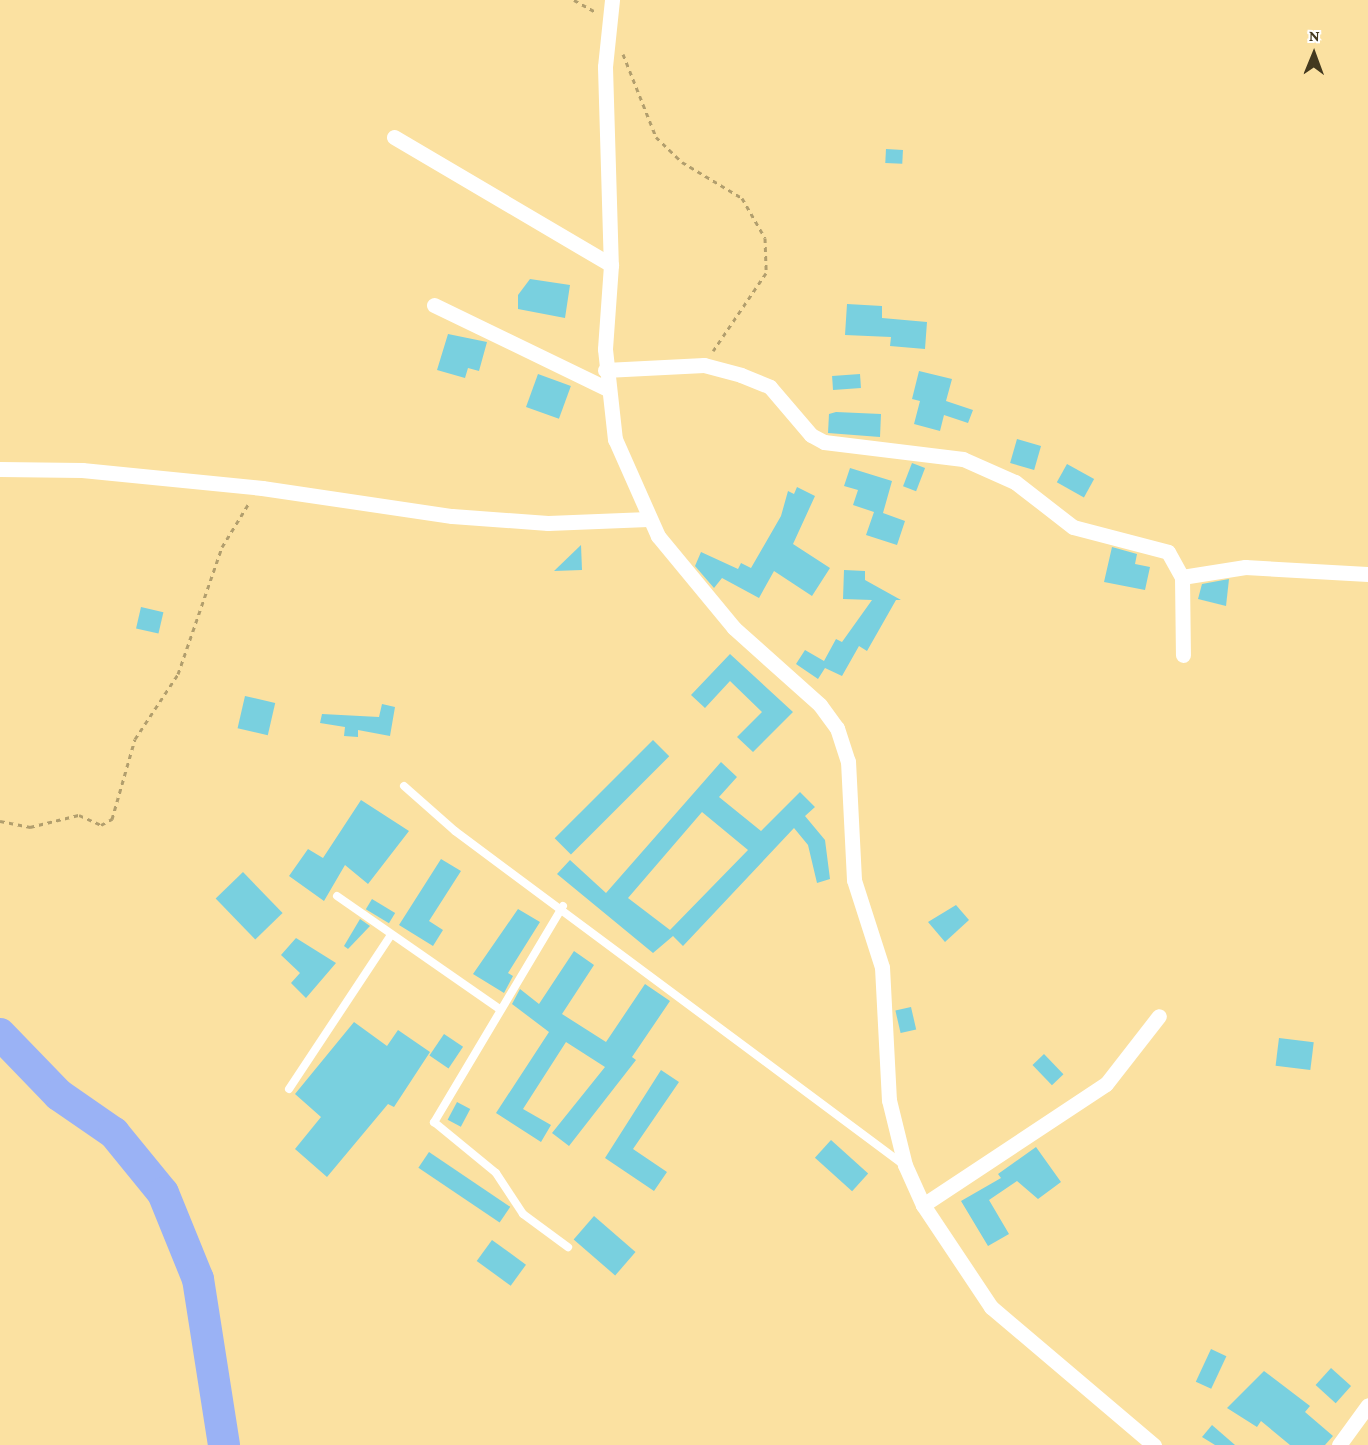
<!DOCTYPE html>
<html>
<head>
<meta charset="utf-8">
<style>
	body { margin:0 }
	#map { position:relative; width:1368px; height:1445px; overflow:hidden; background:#fbe1a1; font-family:"Crimson Pro",serif }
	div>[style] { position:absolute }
	.river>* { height:32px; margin:-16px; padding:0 16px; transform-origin:16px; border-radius:16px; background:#9ab2f5 }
	.building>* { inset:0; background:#79d0df; transform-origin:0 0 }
	.path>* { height:3px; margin-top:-1.5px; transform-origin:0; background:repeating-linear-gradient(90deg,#b19e6d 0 4.5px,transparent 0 9px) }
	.lane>* { height:8px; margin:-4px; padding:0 4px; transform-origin:4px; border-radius:4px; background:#fff }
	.street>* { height:15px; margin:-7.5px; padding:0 7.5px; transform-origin:7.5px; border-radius:7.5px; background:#fff }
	span { translate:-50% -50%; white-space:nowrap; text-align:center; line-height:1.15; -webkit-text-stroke:5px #fff; paint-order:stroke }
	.north { position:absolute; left:1284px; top:24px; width:60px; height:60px; -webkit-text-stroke:4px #fff; paint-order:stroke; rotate:1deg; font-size:16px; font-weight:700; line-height:24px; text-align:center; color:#43391f }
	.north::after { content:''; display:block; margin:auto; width:21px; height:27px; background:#43391f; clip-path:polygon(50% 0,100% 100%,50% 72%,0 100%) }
</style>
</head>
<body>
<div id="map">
	<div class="river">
		<i style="left:0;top:1034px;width:85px;rotate:46deg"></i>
		<i style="left:59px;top:1095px;width:67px;rotate:34.6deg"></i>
		<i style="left:114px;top:1133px;width:77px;rotate:50.8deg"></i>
		<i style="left:163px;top:1193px;width:93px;rotate:67.9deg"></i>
		<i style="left:198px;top:1279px;width:168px;rotate:81.1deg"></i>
	</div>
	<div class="building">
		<i style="left:886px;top:149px;width:17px;height:14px;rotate:3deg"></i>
		<i style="clip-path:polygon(530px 279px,570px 285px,565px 318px,518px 309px,518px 295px)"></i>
		<i style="clip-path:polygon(847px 304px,882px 306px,882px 318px,927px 322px,925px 349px,890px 346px,891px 337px,845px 335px)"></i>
		<i style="clip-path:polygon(448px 334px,487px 342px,479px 371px,468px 368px,465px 378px,437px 370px)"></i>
		<i style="clip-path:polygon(919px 371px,952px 379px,946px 401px,973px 410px,968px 423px,944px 415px,940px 431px,914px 424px,920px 401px,912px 399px)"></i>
		<i style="left:538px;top:374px;width:35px;height:35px;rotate:20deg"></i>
		<i style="left:860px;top:374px;width:14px;height:28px;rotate:86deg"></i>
		<i style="clip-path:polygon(836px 412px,881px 414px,880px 437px,828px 433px,829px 414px)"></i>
		<i style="left:1017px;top:439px;width:25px;height:25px;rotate:16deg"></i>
		<i style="left:912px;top:463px;width:14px;height:25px;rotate:21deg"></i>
		<i style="left:1067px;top:464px;width:31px;height:21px;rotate:29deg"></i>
		<i style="clip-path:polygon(850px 468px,892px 481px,883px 513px,905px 521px,897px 545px,866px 535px,874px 512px,853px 505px,858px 490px,844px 486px)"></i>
		<i style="clip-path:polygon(797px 487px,815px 496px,793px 544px,830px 568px,812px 596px,774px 571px,759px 598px,722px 578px,714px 588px,695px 566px,701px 552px,738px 569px,741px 563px,751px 568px,781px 516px,788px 491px,794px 494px)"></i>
		<i style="clip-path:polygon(581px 545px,582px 570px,554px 571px)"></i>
		<i style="clip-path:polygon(1112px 547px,1137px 554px,1135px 564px,1150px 567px,1145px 590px,1104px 582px)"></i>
		<i style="clip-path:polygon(844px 570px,865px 571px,865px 580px,901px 600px,896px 600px,867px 651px,859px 646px,842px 676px,825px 668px,818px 679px,796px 664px,805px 650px,824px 661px,836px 639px,842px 642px,872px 600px,843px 599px)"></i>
		<i style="clip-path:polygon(1229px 579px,1226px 606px,1198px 599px,1202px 584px)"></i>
		<i style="left:141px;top:607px;width:23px;height:22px;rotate:13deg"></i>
		<i style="clip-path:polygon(730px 654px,793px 712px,753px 752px,737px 737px,762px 712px,730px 681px,705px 708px,691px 695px)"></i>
		<i style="left:245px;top:696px;width:31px;height:33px;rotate:13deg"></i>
		<i style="clip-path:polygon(382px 704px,395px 707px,390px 736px,358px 730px,358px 737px,344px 736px,345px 727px,320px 723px,322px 714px,379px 717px)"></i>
		<i style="left:653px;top:740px;width:23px;height:139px;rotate:45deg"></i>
		<i style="clip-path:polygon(evenodd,721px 762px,737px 777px,719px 797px,761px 831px,800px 792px,815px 807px,805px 816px,825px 840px,830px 879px,817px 883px,808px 845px,794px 828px,683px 946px,673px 936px,653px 953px,557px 874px,570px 860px,606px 893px,721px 762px,702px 812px,748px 850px,670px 930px,628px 898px,702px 812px)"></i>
		<i style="clip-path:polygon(361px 800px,409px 831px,368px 884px,345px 865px,324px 901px,289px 876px,308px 849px,323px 858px)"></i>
		<i style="clip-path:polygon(441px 859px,461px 871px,429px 921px,443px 930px,433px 946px,399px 925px)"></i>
		<i style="left:243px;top:872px;width:57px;height:38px;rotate:46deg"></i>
		<i style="left:372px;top:899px;width:27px;height:12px;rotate:31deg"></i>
		<i style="clip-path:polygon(956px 905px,969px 920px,945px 942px,928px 922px)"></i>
		<i style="clip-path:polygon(518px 909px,540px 922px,508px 973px,513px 976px,504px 993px,473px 974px)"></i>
		<i style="clip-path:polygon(360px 919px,370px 926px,348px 949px,344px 946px)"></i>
		<i style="clip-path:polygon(296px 938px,336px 963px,306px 998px,291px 983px,300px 973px,281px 955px)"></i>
		<i style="clip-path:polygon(574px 951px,594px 965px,562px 1014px,606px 1042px,645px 984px,670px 1001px,632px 1057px,636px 1060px,569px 1146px,552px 1133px,605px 1067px,566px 1042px,523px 1109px,551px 1125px,541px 1142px,496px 1113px,549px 1032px,512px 1004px,520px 989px,539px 1004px)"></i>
		<i style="left:911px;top:1007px;width:23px;height:16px;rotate:77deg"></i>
		<i style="clip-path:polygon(354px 1022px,387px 1046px,398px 1030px,430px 1052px,394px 1107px,388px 1104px,327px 1177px,295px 1149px,321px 1117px,295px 1094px)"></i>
		<i style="left:444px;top:1034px;width:23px;height:26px;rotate:34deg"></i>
		<i style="left:1279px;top:1038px;width:35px;height:28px;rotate:7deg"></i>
		<i style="left:1044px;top:1054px;width:28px;height:16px;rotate:46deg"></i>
		<i style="clip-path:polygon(661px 1070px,679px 1082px,633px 1149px,667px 1172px,654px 1191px,605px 1158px)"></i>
		<i style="left:457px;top:1102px;width:15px;height:20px;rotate:28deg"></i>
		<i style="left:831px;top:1140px;width:50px;height:24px;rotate:42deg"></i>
		<i style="clip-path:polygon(1036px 1147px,1061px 1182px,1038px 1199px,1017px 1181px,989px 1200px,1009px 1234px,988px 1246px,961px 1201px,1001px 1178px,998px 1174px)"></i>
		<i style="left:429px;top:1152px;width:98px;height:19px;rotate:34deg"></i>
		<i style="left:594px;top:1216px;width:55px;height:31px;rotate:41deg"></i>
		<i style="left:492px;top:1240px;width:42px;height:26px;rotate:36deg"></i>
		<i style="left:1211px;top:1349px;width:17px;height:36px;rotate:25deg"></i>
		<i style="left:1331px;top:1368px;width:27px;height:23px;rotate:42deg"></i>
		<i style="clip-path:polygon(1264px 1371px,1310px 1406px,1305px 1412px,1333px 1436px,1325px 1445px,1290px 1445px,1261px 1421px,1257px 1427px,1227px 1408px)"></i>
		<i style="clip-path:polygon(1212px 1425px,1235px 1445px,1215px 1445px,1202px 1437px)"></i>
	</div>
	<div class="path">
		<i style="left:574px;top:0;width:25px;rotate:29deg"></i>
		<i style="left:623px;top:54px;width:89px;rotate:68.3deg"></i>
		<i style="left:656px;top:137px;width:36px;rotate:44deg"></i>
		<i style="left:682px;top:162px;width:70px;rotate:31deg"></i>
		<i style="left:742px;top:198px;width:46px;rotate:60.1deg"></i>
		<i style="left:765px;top:238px;width:35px;rotate:88deg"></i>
		<i style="left:766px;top:273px;width:94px;rotate:124.2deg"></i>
		<i style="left:0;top:821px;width:31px;rotate:11deg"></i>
		<i style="left:30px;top:827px;width:50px;rotate:-13.8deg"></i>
		<i style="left:79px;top:815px;width:24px;rotate:24deg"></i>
		<i style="left:101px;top:825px;width:13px;rotate:-29deg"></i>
		<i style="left:112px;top:819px;width:83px;rotate:-74deg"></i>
		<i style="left:135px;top:739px;width:78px;rotate:-56.5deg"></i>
		<i style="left:178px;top:674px;width:134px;rotate:-70.9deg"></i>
		<i style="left:222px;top:547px;width:52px;rotate:-58.5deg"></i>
	</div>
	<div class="lane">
		<i style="left:404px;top:786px;width:68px;rotate:41.4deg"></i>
		<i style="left:455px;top:831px;width:560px;rotate:36.64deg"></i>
		<i style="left:337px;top:896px;width:196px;rotate:34.8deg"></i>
		<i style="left:563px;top:906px;width:252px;rotate:120.8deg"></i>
		<i style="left:434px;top:1122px;width:80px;rotate:39.4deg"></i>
		<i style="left:496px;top:1173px;width:49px;rotate:56.6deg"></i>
		<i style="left:523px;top:1214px;width:56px;rotate:36.3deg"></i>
		<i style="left:289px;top:1089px;width:185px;rotate:-56.5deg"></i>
	</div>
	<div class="street">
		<i style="left:612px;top:0;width:67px;rotate:96deg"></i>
		<i style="left:605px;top:67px;width:198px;rotate:88.3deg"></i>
		<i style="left:611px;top:265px;width:84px;rotate:94.1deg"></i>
		<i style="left:605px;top:349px;width:91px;rotate:83.7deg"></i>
		<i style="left:615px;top:439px;width:106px;rotate:66.1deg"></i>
		<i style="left:658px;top:536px;width:119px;rotate:50.4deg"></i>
		<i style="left:734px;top:628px;width:115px;rotate:41.8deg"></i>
		<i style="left:820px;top:705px;width:29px;rotate:54deg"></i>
		<i style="left:837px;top:728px;width:35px;rotate:72deg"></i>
		<i style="left:848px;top:761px;width:119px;rotate:87.1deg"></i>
		<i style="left:854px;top:880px;width:91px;rotate:72.2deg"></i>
		<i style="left:882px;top:967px;width:133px;rotate:87deg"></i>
		<i style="left:889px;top:1100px;width:67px;rotate:76.2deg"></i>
		<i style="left:905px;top:1165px;width:44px;rotate:65.8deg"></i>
		<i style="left:923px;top:1205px;width:123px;rotate:56.3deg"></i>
		<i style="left:991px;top:1307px;width:214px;rotate:40.3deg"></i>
		<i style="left:394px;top:137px;width:252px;rotate:30.5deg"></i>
		<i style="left:434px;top:305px;width:191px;rotate:25.8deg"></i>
		<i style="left:605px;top:370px;width:99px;rotate:-2.9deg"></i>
		<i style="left:704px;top:365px;width:38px;rotate:15deg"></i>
		<i style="left:741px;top:375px;width:31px;rotate:22deg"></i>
		<i style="left:770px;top:387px;width:63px;rotate:49.5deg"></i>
		<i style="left:811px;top:435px;width:15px;rotate:28deg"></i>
		<i style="left:824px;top:442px;width:140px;rotate:7deg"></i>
		<i style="left:963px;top:459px;width:57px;rotate:23.9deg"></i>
		<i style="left:1015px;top:482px;width:73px;rotate:37.8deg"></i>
		<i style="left:1073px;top:527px;width:98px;rotate:14.7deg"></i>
		<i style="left:1168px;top:552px;width:29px;rotate:61deg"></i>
		<i style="left:1182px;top:577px;width:78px;rotate:89.3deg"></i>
		<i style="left:0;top:469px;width:82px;rotate:0.7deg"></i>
		<i style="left:82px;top:470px;width:181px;rotate:5.7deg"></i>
		<i style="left:262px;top:488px;width:192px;rotate:8.4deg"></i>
		<i style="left:452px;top:516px;width:96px;rotate:4.2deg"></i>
		<i style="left:548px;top:523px;width:100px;rotate:-2.3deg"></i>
		<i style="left:1182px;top:577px;width:64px;rotate:-9deg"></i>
		<i style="left:1245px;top:567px;width:123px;rotate:3.3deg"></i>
		<i style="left:923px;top:1205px;width:219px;rotate:-33.5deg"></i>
		<i style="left:1106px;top:1084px;width:86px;rotate:-52.1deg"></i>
		<i style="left:1339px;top:1445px;width:49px;rotate:-54.1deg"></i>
	</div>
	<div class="north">N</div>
</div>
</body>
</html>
